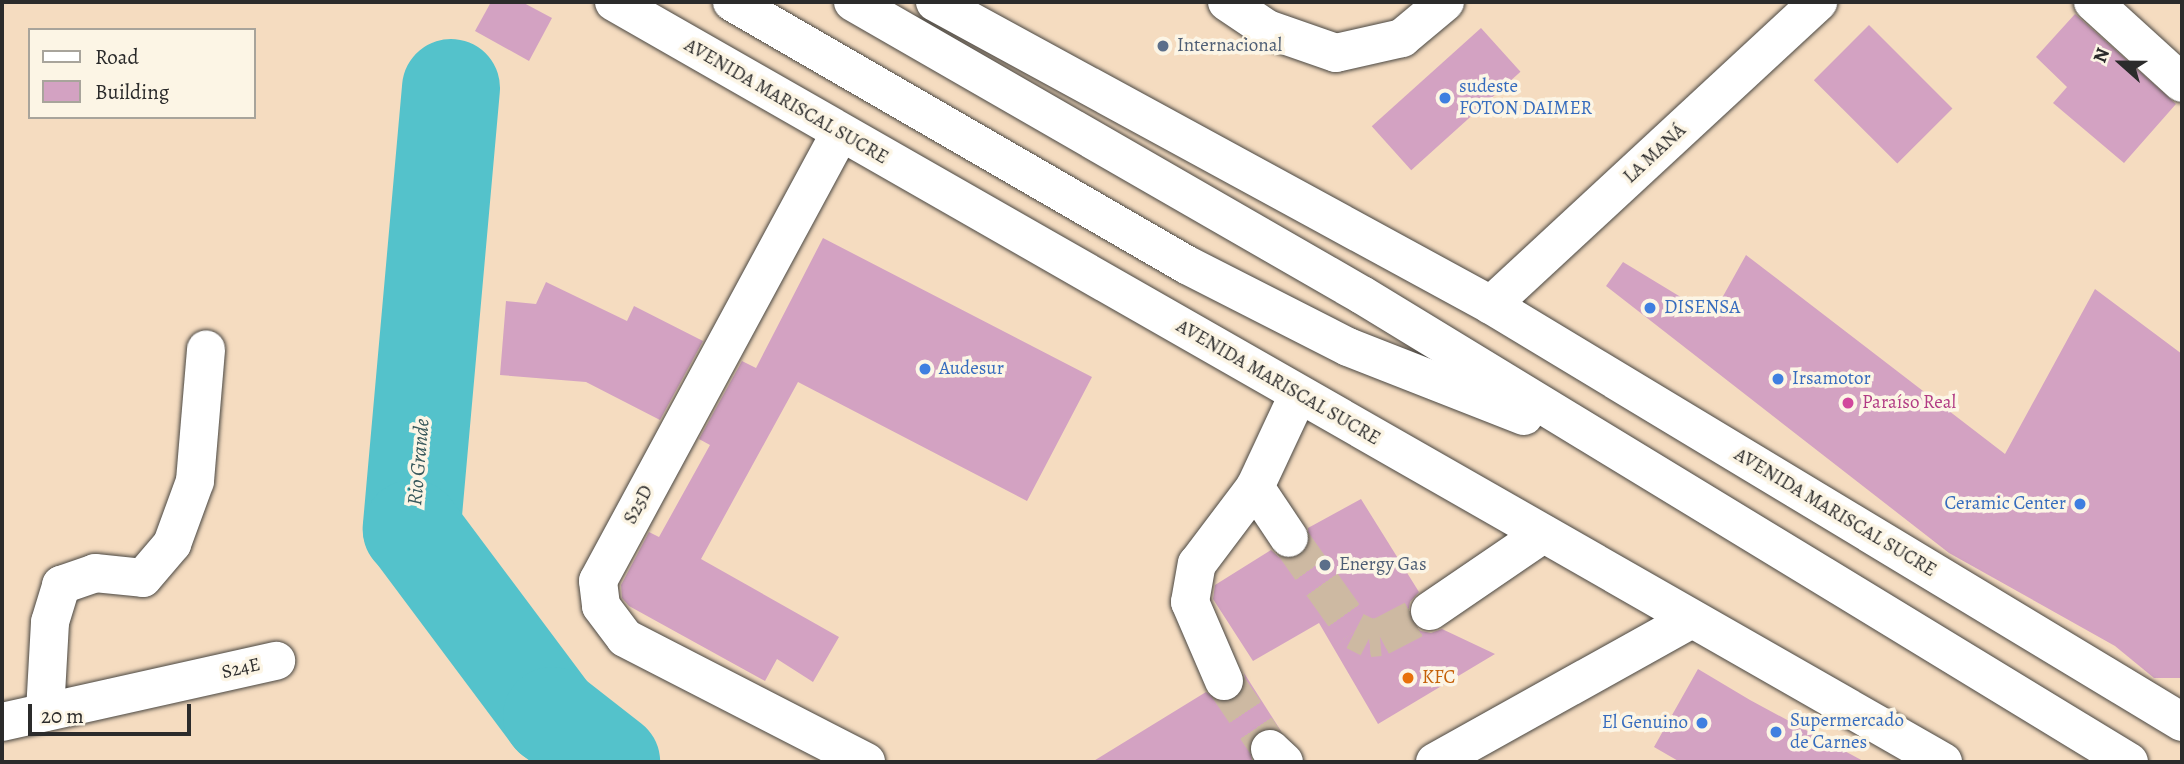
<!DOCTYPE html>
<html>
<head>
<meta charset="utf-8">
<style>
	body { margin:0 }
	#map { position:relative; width:2184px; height:764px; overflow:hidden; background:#f5dcc0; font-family:Alegreya,serif }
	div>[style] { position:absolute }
	.river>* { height:98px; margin:-49px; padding:0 49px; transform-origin:49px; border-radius:49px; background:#54c2cb }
	.building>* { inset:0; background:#d3a2c2; transform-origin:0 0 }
	.minor-tunnel>* { height:38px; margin-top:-19px; transform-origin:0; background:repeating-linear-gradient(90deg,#cdb9a2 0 38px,transparent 0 57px) }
	.roads { filter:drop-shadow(0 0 2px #494641) drop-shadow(0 0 2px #494641) }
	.minor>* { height:38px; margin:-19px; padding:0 19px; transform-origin:19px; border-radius:19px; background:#fff }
	.major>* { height:38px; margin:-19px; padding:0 19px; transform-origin:19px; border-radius:19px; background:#fff }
	.dots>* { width:19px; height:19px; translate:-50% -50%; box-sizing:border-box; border:4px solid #fcf5e5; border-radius:50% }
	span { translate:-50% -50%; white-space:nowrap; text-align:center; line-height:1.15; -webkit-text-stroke:7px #fcf5e5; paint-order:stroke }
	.service-label { font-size:19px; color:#4e5e75 }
	.left { translate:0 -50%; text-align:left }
	.shop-label { font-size:19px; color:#366cbe }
	.right { translate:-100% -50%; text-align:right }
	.street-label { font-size:19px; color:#2b2b2b }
	.hotel-label { font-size:19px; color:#b23c85 }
	.food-label { font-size:19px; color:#c56008 }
	.water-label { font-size:21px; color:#37585b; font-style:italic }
	.frame { position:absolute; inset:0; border:4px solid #2b2b2b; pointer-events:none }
	.legend { position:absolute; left:28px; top:28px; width:228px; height:91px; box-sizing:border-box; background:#fcf5e5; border:2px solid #a8a49b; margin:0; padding:9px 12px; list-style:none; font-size:21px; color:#2b2b2b }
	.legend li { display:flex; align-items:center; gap:14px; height:35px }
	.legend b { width:35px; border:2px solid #a8a49b }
	.north { position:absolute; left:2086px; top:28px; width:70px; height:70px; -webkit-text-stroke:5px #fcf5e5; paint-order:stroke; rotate:291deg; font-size:19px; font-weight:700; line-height:28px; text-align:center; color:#2b2b2b }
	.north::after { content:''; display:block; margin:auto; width:24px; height:32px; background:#2b2b2b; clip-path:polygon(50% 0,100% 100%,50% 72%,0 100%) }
	.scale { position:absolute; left:28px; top:704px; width:163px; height:32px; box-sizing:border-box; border:4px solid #2b2b2b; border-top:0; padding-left:9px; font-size:21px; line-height:24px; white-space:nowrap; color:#2b2b2b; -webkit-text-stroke:5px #fcf5e5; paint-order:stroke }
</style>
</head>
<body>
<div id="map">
	<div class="river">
		<i style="left:451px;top:88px;width:443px;rotate:95.1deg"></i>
		<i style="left:412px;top:529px;width:234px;rotate:53.2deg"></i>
		<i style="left:552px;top:716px;width:75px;rotate:37.9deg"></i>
	</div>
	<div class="building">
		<i style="clip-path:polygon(491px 2px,522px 2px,552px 18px,529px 61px,475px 31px)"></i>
		<i style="clip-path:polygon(2075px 14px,2176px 104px,2124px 163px,2053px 103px,2067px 87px,2036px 57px)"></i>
		<i style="left:1869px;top:25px;width:118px;height:78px;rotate:45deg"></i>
		<i style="left:1481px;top:28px;width:59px;height:147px;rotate:48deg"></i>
		<i style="clip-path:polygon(823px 238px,1092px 377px,1027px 501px,798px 382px,701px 559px,839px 637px,813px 682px,777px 659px,765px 681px,629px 606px,622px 598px,621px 585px,649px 532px,659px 537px,710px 445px,699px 439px,742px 361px,756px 368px)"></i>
		<i style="clip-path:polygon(1746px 255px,2005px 454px,2095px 289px,2182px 354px,2182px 678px,2154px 678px,2115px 646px,1949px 553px,1606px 286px,1623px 262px,1712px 316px)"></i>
		<i style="clip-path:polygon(546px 282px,627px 321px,634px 306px,703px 341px,660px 420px,586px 382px,500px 375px,506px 301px,536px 304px)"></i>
		<i style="clip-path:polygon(1361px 499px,1419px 592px,1410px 602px,1408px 613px,1412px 624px,1421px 631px,1431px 633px,1442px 629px,1495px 654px,1378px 724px,1319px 623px,1253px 661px,1213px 599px,1215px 585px,1271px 550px,1279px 557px,1290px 560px,1302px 556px,1309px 547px,1308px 528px)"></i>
		<i style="clip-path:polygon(1698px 669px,1750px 700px,1865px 762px,1680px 762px,1654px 747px)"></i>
		<i style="clip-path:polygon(1244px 673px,1281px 731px,1264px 728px,1255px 734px,1249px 745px,1252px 760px,1248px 762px,1092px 762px,1206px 692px,1221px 703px,1233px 701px,1241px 695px,1246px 684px)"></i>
	</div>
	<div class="minor-tunnel">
		<i style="left:1289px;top:538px;width:114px;rotate:54.6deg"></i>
		<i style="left:1355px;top:631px;width:16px;rotate:27deg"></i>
		<i style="left:1369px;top:638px;width:11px;rotate:-5deg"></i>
		<i style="left:1380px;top:637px;width:56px;rotate:-27.5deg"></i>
		<i style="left:1224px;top:681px;width:82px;rotate:55.9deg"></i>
	</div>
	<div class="roads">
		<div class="minor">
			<i style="left:732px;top:2px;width:526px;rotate:30.03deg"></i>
			<i style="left:1187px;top:265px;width:181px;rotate:27deg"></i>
			<i style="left:1348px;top:347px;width:189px;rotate:21.4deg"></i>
			<i style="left:853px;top:2px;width:587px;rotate:29.93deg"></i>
			<i style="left:1362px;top:295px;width:898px;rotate:31.34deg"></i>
			<i style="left:1227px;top:2px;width:48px;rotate:34deg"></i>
			<i style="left:1267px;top:29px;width:73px;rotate:19.2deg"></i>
			<i style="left:1336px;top:53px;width:68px;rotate:-12.8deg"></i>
			<i style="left:1402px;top:38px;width:56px;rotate:-39.9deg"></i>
			<i style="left:2093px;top:2px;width:120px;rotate:42.3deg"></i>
			<i style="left:840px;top:133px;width:509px;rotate:118.38deg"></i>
			<i style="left:598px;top:581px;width:25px;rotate:83deg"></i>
			<i style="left:601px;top:606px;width:40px;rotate:53deg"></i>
			<i style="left:625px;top:638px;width:271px;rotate:27.2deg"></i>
			<i style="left:1491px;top:305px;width:446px;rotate:-42.8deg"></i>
			<i style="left:1255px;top:487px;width:61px;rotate:56.3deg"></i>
			<i style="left:1430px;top:611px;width:137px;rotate:-34.3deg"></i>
			<i style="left:1224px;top:681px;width:86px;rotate:-113.3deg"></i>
			<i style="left:1190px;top:602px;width:39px;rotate:-80deg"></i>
			<i style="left:1197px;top:564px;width:96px;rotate:-53deg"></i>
			<i style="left:1255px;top:487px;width:102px;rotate:-64.9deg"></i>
			<i style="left:45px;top:712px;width:90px;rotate:-86.8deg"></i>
			<i style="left:50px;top:622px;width:39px;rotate:-73deg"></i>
			<i style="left:61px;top:585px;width:36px;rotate:-19deg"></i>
			<i style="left:95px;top:573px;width:48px;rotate:5.9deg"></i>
			<i style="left:143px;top:578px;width:45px;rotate:-49.5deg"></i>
			<i style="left:172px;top:544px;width:67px;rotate:-69.9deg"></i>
			<i style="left:195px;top:481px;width:132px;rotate:-85.2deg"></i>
			<i style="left:2px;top:722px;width:281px;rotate:-12.6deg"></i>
			<i style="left:1270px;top:749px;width:19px;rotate:43deg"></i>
			<i style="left:1435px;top:762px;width:294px;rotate:-29.1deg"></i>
		</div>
		<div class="major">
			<i style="left:614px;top:2px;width:1531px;rotate:29.76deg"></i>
			<i style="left:935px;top:2px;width:633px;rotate:28.59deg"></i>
			<i style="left:1491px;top:305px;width:807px;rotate:31.11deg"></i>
		</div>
	</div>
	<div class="dots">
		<i style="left:1163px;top:46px;background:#5c6f8a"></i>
		<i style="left:1445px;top:98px;background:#3f7fe0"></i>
		<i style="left:1650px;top:308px;background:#3f7fe0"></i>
		<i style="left:925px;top:369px;background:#3f7fe0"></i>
		<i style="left:1778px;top:379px;background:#3f7fe0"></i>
		<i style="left:1848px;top:403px;background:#d1479c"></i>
		<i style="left:2080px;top:504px;background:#3f7fe0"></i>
		<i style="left:1325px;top:565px;background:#5c6f8a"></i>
		<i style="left:1408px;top:678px;background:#e8710a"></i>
		<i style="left:1702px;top:723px;background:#3f7fe0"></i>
		<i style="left:1776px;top:732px;background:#3f7fe0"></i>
	</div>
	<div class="service-label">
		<span class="left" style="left:1177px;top:46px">Internacional</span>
		<span class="left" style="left:1339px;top:565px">Energy Gas</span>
	</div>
	<div class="shop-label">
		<span class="left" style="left:1459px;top:98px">sudeste<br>FOTON DAIMER</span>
		<span class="left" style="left:1664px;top:308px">DISENSA</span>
		<span class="left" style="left:939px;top:369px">Audesur</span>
		<span class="left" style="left:1792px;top:379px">Irsamotor</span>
		<span class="right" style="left:2066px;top:504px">Ceramic Center</span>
		<span class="left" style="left:1790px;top:732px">Supermercado<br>de Carnes</span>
		<span class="right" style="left:1688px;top:723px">El Genuino</span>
	</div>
	<div class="street-label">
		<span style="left:786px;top:102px;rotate:30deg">AVENIDA MARISCAL SUCRE</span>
		<span style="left:1655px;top:154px;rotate:-43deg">LA MANÁ</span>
		<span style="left:1278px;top:383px;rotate:30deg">AVENIDA MARISCAL SUCRE</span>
		<span style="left:639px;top:505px;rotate:-62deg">S25D</span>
		<span style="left:1835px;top:513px;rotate:31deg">AVENIDA MARISCAL SUCRE</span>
		<span style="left:241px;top:669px;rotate:-13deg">S24E</span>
	</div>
	<div class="hotel-label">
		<span class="left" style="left:1862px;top:403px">Paraíso Real</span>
	</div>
	<div class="food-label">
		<span class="left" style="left:1422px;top:678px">KFC</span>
	</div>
	<div class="water-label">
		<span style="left:418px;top:462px;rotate:-85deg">Rio Grande</span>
	</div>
	<div class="frame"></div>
	<ul class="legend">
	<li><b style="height:9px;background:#fff"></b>Road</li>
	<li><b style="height:19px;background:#d3a2c2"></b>Building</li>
	</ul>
	<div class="north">N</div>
	<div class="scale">20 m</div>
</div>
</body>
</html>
